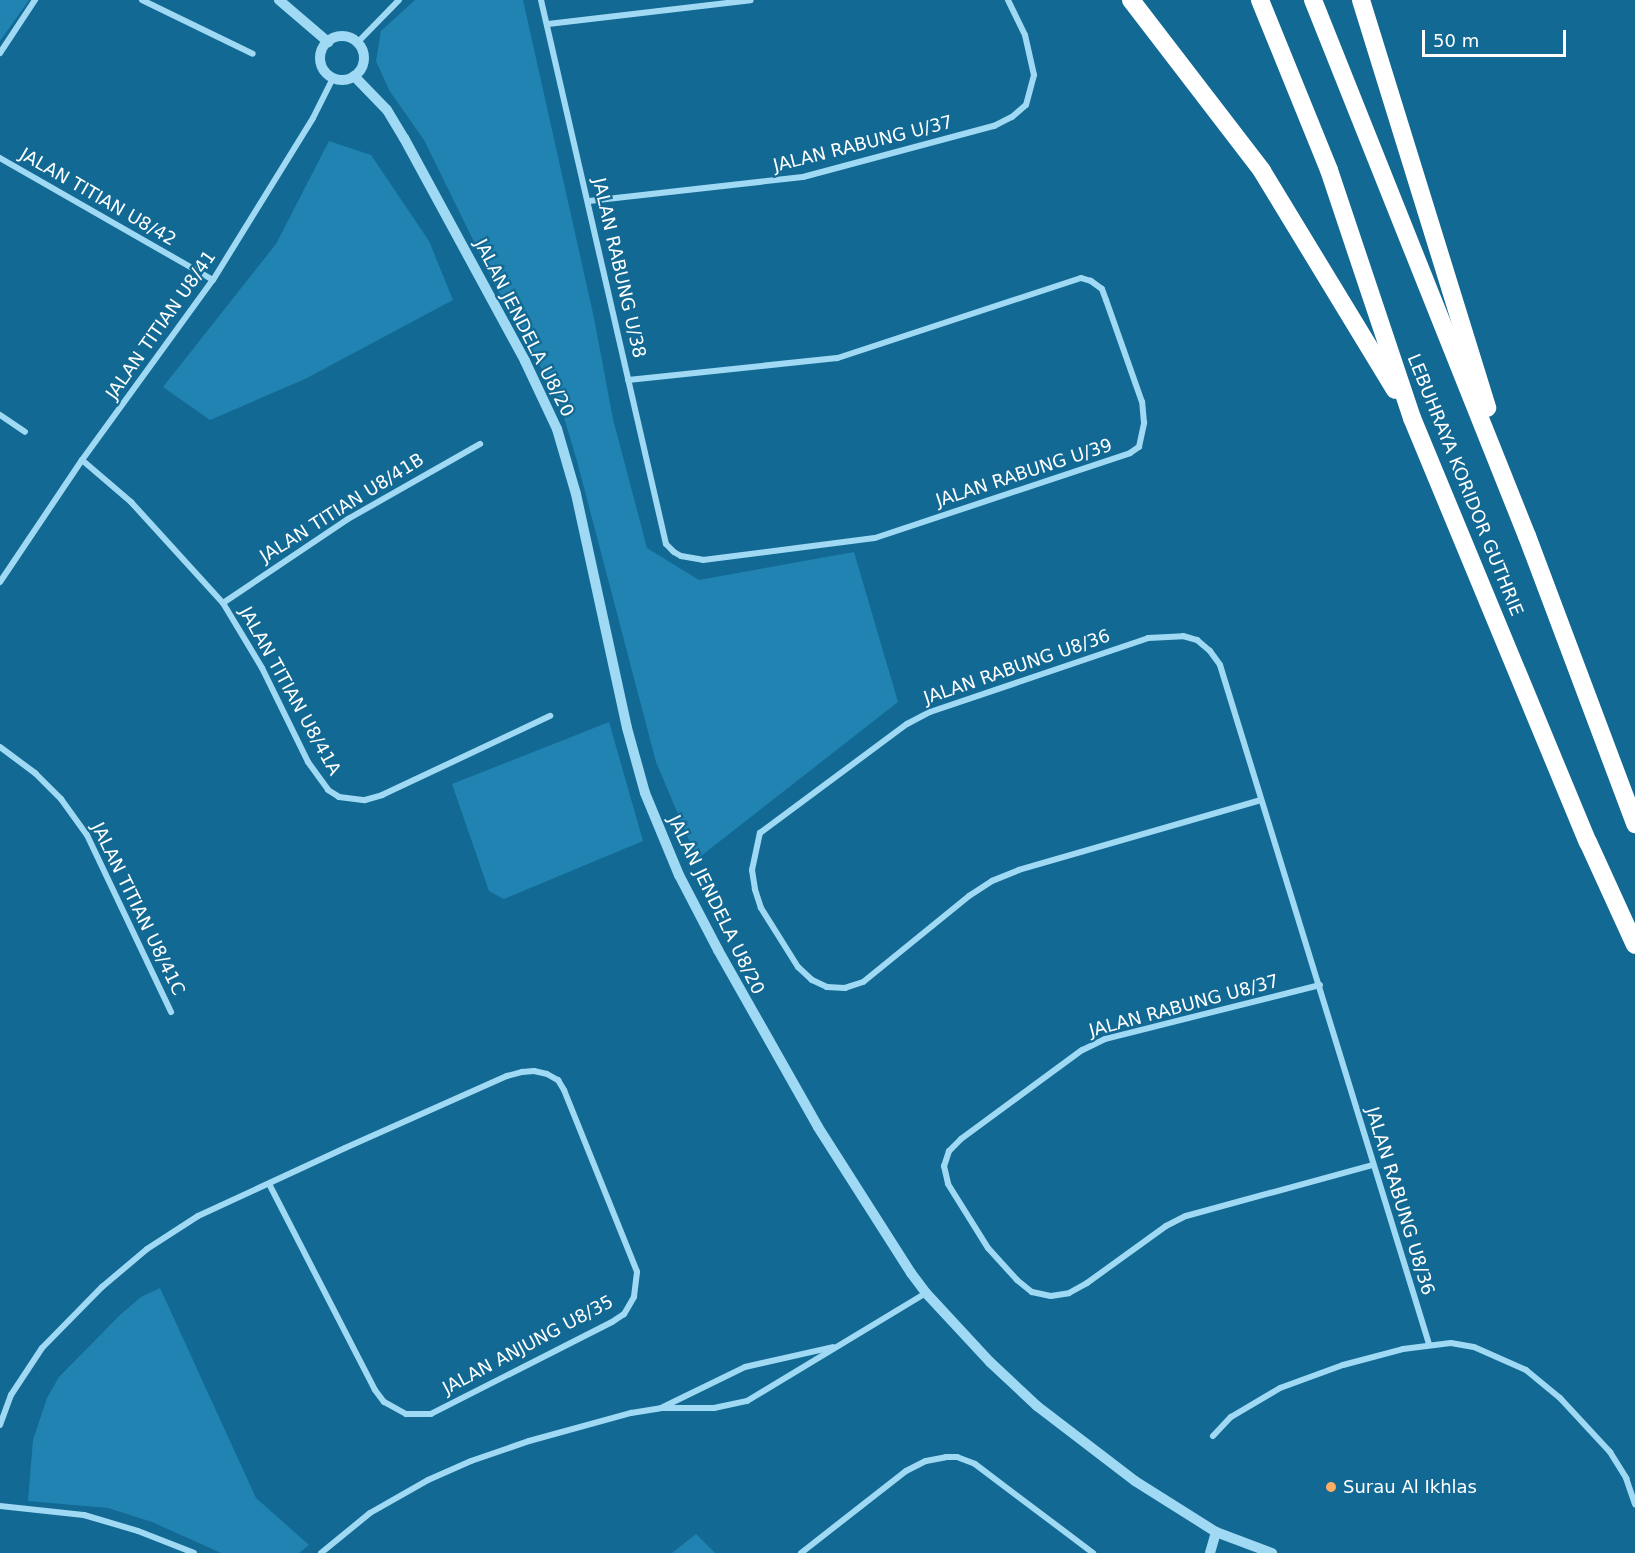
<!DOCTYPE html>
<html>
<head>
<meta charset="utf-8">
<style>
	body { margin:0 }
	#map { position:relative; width:1635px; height:1553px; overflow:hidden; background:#126994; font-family:"DejaVu Sans",sans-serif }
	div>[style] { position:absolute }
	.green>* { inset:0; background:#2183b1 }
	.minor>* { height:6px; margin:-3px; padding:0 3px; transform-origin:3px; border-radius:3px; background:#a0d9f3 }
	.tertiary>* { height:10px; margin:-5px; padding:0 5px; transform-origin:5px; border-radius:5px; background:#a0d9f3 }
	.tertiary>.ring { margin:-5px; padding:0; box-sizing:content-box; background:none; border:10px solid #a0d9f3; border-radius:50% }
	.motorway>* { height:18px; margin:-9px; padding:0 9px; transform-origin:9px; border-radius:9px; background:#fff }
	.dots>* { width:16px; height:16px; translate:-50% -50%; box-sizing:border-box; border:3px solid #126994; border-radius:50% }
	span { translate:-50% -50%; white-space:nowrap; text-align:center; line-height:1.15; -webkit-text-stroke:4.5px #126994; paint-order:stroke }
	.street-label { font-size:18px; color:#fff }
	.poi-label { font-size:18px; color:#fff }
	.left { translate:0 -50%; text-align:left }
	.scale { position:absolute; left:1422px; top:30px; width:144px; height:27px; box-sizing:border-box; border:3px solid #fff; border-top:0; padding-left:8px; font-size:18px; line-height:21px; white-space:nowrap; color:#fff; -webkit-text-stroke:4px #126994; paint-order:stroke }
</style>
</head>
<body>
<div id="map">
	<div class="green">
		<i style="clip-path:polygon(0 0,29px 0,0 41px)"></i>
		<i style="clip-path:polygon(415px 0,523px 0,594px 318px,613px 419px,647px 548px,699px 580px,854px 552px,898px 702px,697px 859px,656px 762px,577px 461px,557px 394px,515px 325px,424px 140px,389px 90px,376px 61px,381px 31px)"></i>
		<i style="clip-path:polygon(329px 141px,371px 155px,429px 241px,453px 300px,305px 379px,210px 420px,163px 387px,276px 244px)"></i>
		<i style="clip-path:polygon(609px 722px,643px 841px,504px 899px,489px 891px,452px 784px)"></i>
		<i style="clip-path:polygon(160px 1288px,256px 1498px,309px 1545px,299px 1553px,221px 1553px,152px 1522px,108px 1508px,28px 1501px,33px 1440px,47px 1398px,59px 1377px,120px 1315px,141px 1297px)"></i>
		<i style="clip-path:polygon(696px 1534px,715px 1553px,672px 1553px)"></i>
	</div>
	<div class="minor">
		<i style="left:142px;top:0;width:123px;rotate:25.9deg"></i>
		<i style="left:541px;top:0;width:558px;rotate:77.06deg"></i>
		<i style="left:666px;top:544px;width:11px;rotate:45deg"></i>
		<i style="left:674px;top:552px;width:8px;rotate:30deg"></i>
		<i style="left:681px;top:556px;width:22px;rotate:10deg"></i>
		<i style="left:703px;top:560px;width:173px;rotate:-7.3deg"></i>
		<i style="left:875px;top:538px;width:269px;rotate:-18.4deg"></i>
		<i style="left:1130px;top:453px;width:11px;rotate:-34deg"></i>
		<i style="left:1139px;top:447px;width:25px;rotate:-78deg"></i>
		<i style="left:1144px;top:423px;width:21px;rotate:-95deg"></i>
		<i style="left:1142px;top:402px;width:108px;rotate:-109.4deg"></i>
		<i style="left:1106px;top:300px;width:12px;rotate:-110deg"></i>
		<i style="left:1102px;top:289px;width:14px;rotate:-144deg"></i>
		<i style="left:1091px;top:281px;width:10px;rotate:-163deg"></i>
		<i style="left:1081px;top:278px;width:257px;rotate:161.8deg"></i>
		<i style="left:837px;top:358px;width:210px;rotate:174deg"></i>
		<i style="left:548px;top:24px;width:204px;rotate:-6.7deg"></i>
		<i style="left:357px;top:43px;width:60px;rotate:-45.7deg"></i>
		<i style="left:0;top:53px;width:64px;rotate:-56.6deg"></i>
		<i style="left:0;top:158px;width:245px;rotate:29.8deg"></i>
		<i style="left:589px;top:201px;width:215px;rotate:-6.4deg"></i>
		<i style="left:803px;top:177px;width:198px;rotate:-15deg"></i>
		<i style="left:994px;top:126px;width:20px;rotate:-27deg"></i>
		<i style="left:1012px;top:117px;width:18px;rotate:-41deg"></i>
		<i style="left:1026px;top:105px;width:31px;rotate:-75deg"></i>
		<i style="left:1034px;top:75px;width:41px;rotate:-102.7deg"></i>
		<i style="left:1025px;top:35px;width:39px;rotate:-116deg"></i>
		<i style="left:0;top:415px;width:30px;rotate:34deg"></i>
		<i style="left:82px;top:460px;width:65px;rotate:40.6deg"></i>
		<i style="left:131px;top:502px;width:137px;rotate:47.7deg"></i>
		<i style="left:223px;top:603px;width:76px;rotate:59deg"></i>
		<i style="left:262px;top:668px;width:105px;rotate:63.9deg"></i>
		<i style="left:308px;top:762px;width:34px;rotate:54deg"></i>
		<i style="left:328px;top:790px;width:13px;rotate:32deg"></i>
		<i style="left:339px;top:797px;width:26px;rotate:7deg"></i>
		<i style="left:365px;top:800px;width:18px;rotate:-16deg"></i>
		<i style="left:382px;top:795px;width:186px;rotate:-25.2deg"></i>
		<i style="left:0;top:582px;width:147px;rotate:-56.1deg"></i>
		<i style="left:82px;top:460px;width:223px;rotate:-54deg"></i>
		<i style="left:213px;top:280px;width:190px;rotate:-58.3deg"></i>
		<i style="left:313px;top:118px;width:45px;rotate:-63.4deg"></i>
		<i style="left:223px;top:603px;width:151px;rotate:-33.9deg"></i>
		<i style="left:348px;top:519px;width:152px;rotate:-29.6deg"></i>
		<i style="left:0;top:747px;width:44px;rotate:36.6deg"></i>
		<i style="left:35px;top:773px;width:37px;rotate:45deg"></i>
		<i style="left:61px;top:799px;width:44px;rotate:54.2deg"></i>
		<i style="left:87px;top:835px;width:196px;rotate:64.6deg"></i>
		<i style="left:1261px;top:800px;width:252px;rotate:163.9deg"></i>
		<i style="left:1019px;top:870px;width:29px;rotate:158deg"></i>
		<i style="left:992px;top:881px;width:27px;rotate:147deg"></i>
		<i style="left:969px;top:896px;width:136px;rotate:140.9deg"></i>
		<i style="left:863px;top:982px;width:19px;rotate:162deg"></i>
		<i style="left:845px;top:988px;width:18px;rotate:-177deg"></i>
		<i style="left:827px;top:987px;width:17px;rotate:-155deg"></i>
		<i style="left:812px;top:980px;width:19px;rotate:-137deg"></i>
		<i style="left:798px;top:967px;width:70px;rotate:-122.1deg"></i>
		<i style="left:761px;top:908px;width:20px;rotate:-108deg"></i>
		<i style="left:755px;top:889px;width:19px;rotate:-99deg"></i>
		<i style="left:752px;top:870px;width:38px;rotate:-78deg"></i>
		<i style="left:760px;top:833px;width:183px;rotate:-36.6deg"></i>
		<i style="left:907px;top:724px;width:26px;rotate:-28deg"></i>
		<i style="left:930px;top:712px;width:230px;rotate:-18.7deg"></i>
		<i style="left:1148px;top:638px;width:35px;rotate:-3deg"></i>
		<i style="left:1183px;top:636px;width:15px;rotate:16deg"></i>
		<i style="left:1197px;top:640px;width:17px;rotate:40deg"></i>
		<i style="left:1210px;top:651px;width:17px;rotate:54deg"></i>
		<i style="left:1220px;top:665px;width:710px;rotate:72.89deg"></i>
		<i style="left:1320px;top:985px;width:222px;rotate:165.9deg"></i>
		<i style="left:1105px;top:1039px;width:25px;rotate:154deg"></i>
		<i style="left:1082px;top:1050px;width:150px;rotate:143.7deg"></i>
		<i style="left:961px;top:1139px;width:17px;rotate:135deg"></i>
		<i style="left:949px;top:1151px;width:16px;rotate:108deg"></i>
		<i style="left:944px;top:1166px;width:18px;rotate:77deg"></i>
		<i style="left:948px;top:1184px;width:75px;rotate:58deg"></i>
		<i style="left:988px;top:1248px;width:43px;rotate:47.8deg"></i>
		<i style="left:1017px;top:1280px;width:19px;rotate:39deg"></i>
		<i style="left:1032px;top:1292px;width:19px;rotate:12deg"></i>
		<i style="left:1051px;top:1296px;width:18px;rotate:-9deg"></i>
		<i style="left:1069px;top:1293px;width:21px;rotate:-29deg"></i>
		<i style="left:1087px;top:1283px;width:97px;rotate:-35.8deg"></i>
		<i style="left:1166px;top:1226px;width:22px;rotate:-27deg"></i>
		<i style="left:1186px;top:1216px;width:193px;rotate:-15.3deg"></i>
		<i style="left:663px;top:1407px;width:91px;rotate:-26deg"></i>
		<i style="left:745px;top:1367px;width:90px;rotate:-12.8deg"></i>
		<i style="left:0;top:1425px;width:32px;rotate:-70deg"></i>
		<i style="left:11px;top:1395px;width:56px;rotate:-56.6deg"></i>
		<i style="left:42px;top:1348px;width:86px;rotate:-45.5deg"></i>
		<i style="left:102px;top:1287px;width:59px;rotate:-40.2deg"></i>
		<i style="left:147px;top:1249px;width:61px;rotate:-32.9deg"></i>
		<i style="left:198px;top:1216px;width:162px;rotate:-24.8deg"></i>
		<i style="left:345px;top:1148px;width:177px;rotate:-24deg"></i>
		<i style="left:507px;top:1076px;width:16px;rotate:-15deg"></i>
		<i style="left:522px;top:1072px;width:12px;rotate:-5deg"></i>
		<i style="left:534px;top:1071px;width:13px;rotate:13deg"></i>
		<i style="left:547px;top:1074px;width:13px;rotate:29deg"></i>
		<i style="left:558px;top:1080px;width:12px;rotate:59deg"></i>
		<i style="left:564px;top:1090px;width:196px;rotate:68.1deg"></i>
		<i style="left:637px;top:1272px;width:25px;rotate:97deg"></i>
		<i style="left:634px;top:1297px;width:20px;rotate:120deg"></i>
		<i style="left:624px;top:1314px;width:14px;rotate:146deg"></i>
		<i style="left:612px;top:1322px;width:203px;rotate:153.1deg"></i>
		<i style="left:431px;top:1414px;width:25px;rotate:180deg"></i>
		<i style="left:406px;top:1414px;width:25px;rotate:-151deg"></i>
		<i style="left:384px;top:1402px;width:15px;rotate:-127deg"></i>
		<i style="left:375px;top:1390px;width:232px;rotate:-117.2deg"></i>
		<i style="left:1213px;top:1436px;width:26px;rotate:-47deg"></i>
		<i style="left:1231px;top:1417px;width:57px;rotate:-30.6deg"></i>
		<i style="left:1280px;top:1388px;width:67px;rotate:-20.1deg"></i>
		<i style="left:1343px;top:1365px;width:62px;rotate:-14.9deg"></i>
		<i style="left:1403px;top:1349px;width:48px;rotate:-7.1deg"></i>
		<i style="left:1451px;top:1343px;width:23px;rotate:10deg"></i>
		<i style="left:1474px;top:1347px;width:57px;rotate:23.9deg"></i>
		<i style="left:1526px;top:1370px;width:44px;rotate:39.5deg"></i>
		<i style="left:1560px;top:1398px;width:74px;rotate:47.2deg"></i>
		<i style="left:1610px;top:1452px;width:31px;rotate:58deg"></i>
		<i style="left:1626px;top:1478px;width:28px;rotate:71deg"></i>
		<i style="left:0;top:1506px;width:84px;rotate:6.1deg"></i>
		<i style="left:84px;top:1515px;width:56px;rotate:16.5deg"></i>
		<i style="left:138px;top:1531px;width:60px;rotate:21.4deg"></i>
		<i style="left:321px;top:1553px;width:63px;rotate:-39.2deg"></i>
		<i style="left:370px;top:1513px;width:67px;rotate:-29.6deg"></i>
		<i style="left:428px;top:1480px;width:47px;rotate:-23.8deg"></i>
		<i style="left:471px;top:1461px;width:61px;rotate:-19deg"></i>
		<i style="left:529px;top:1441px;width:106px;rotate:-15.4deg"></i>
		<i style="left:631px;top:1413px;width:30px;rotate:-9deg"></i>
		<i style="left:661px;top:1408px;width:53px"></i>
		<i style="left:714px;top:1408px;width:34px;rotate:-12deg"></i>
		<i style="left:747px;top:1401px;width:209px;rotate:-31.1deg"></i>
		<i style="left:801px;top:1553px;width:133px;rotate:-38deg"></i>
		<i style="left:906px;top:1471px;width:22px;rotate:-27deg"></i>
		<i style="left:926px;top:1461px;width:20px;rotate:-11deg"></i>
		<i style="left:946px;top:1457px;width:11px"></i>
		<i style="left:957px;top:1457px;width:19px;rotate:21deg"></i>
		<i style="left:975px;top:1464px;width:148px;rotate:37deg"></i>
	</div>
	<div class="tertiary">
		<i style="left:279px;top:0;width:65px;rotate:40.6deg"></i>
		<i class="ring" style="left:320px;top:36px;width:34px;height:34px"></i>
		<i style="left:354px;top:76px;width:47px;rotate:45.9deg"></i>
		<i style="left:387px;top:110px;width:33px;rotate:59deg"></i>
		<i style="left:404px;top:138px;width:254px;rotate:61.5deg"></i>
		<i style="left:525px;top:361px;width:75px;rotate:64.8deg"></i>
		<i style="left:557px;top:429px;width:68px;rotate:73.7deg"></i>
		<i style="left:576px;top:494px;width:239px;rotate:77.7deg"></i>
		<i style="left:627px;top:728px;width:67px;rotate:74.5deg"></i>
		<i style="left:645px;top:793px;width:89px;rotate:67.5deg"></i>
		<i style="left:679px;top:875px;width:85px;rotate:62.5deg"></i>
		<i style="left:718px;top:950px;width:203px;rotate:60.5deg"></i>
		<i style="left:818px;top:1127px;width:173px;rotate:57.5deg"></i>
		<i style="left:911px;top:1273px;width:25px;rotate:53deg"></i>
		<i style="left:926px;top:1293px;width:94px;rotate:47.2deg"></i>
		<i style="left:990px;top:1362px;width:64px;rotate:43.1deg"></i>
		<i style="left:1037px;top:1406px;width:123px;rotate:37.4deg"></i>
		<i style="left:1135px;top:1481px;width:96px;rotate:32.2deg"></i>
		<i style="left:1216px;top:1532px;width:60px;rotate:20.6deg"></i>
		<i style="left:1210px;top:1553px;width:22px;rotate:-74deg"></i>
	</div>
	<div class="motorway">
		<i style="left:1131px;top:0;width:215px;rotate:52.5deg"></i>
		<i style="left:1262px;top:171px;width:256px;rotate:58.7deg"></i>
		<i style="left:1260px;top:0;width:183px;rotate:67.9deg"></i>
		<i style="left:1329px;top:170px;width:262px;rotate:71.5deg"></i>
		<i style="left:1412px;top:418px;width:459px;rotate:67.5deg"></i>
		<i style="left:1588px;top:842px;width:113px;rotate:65.5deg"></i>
		<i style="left:1313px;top:0;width:577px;rotate:68.24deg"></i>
		<i style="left:1527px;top:536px;width:308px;rotate:69.4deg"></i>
		<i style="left:1361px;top:0;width:427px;rotate:72.8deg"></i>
	</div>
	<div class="dots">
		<i style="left:1331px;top:1487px;background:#ffad62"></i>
	</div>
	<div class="street-label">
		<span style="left:863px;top:144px;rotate:-14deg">JALAN RABUNG U/37</span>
		<span style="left:98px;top:197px;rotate:30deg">JALAN TITIAN U8/42</span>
		<span style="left:619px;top:268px;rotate:77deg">JALAN RABUNG U/38</span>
		<span style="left:161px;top:325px;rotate:-55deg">JALAN TITIAN U8/41</span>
		<span style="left:524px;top:328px;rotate:63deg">JALAN JENDELA U8/20</span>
		<span style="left:1024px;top:473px;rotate:-18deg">JALAN RABUNG U/39</span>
		<span style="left:1465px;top:485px;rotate:68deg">LEBUHRAYA KORIDOR GUTHRIE</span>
		<span style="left:342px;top:508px;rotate:-32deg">JALAN TITIAN U8/41B</span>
		<span style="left:1017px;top:667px;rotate:-19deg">JALAN RABUNG U8/36</span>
		<span style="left:290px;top:691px;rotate:61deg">JALAN TITIAN U8/41A</span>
		<span style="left:716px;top:905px;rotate:64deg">JALAN JENDELA U8/20</span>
		<span style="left:138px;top:909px;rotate:64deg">JALAN TITIAN U8/41C</span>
		<span style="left:1184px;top:1006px;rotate:-15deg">JALAN RABUNG U8/37</span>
		<span style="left:1400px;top:1201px;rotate:73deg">JALAN RABUNG U8/36</span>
		<span style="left:528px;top:1345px;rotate:-28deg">JALAN ANJUNG U8/35</span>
	</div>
	<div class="poi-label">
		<span class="left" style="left:1343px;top:1487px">Surau Al Ikhlas</span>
	</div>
	<div class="scale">50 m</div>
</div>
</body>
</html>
